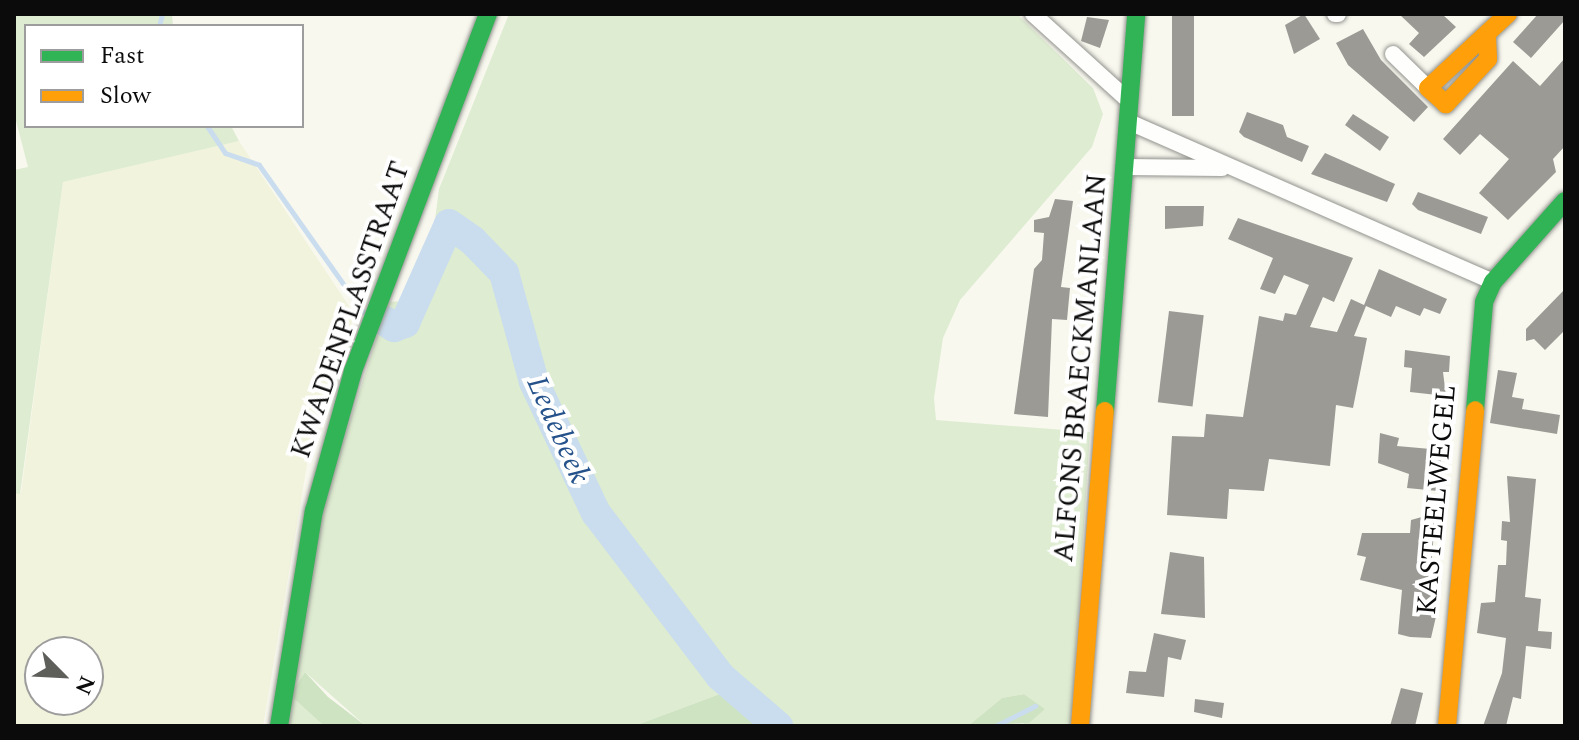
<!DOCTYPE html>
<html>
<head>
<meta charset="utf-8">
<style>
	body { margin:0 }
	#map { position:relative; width:1579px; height:740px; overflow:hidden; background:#f8f8ef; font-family:Spectral,serif }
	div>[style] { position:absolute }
	.farmland>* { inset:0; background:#f2f3dd }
	.green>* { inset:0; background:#deecd1 }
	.forest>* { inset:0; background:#cee3c1 }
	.stream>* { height:5px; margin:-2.5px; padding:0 2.5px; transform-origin:2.5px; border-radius:2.5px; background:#caddee }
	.river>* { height:30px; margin:-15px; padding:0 15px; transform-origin:15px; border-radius:15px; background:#caddee }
	.building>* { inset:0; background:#9b9a95; transform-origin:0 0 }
	.roads { filter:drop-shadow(0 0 2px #92928e) drop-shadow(0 0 2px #92928e) }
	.street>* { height:16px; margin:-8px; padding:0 8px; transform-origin:8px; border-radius:8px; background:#fefefd }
	.fast>* { height:18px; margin:-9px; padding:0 9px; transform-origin:9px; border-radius:9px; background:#30b455 }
	.slow>* { height:18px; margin:-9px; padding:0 9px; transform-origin:9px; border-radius:9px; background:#ff9f0a }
	span { translate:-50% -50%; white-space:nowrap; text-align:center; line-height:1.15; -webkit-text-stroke:8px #fff; paint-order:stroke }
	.street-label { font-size:28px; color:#0b0b0b }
	.water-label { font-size:30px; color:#25528b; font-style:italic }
	.frame { position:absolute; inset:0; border:16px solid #0b0b0b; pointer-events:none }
	.legend { position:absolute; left:24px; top:24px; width:280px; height:104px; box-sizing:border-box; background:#fff; border:2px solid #9d9d9d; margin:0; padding:10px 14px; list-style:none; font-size:24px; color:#0b0b0b }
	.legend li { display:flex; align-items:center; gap:16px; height:40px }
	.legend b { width:40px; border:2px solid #9d9d9d }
	.north { position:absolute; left:24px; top:636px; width:80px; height:80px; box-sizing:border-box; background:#fff; border:2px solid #9d9d9d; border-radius:50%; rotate:114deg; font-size:22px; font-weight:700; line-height:32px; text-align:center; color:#0b0b0b }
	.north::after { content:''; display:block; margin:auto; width:28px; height:36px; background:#5e5e5b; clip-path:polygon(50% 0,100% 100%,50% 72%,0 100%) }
</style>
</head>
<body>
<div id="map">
	<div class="farmland">
		<i style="clip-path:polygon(evenodd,239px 141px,355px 315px,313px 429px,263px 726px,14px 726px,14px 493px,21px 493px,63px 182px,239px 141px,40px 652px,88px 652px,88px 700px,40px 700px,40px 652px)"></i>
	</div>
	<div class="green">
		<i style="clip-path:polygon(14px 14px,172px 14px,173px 26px,26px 26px,26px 126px,231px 126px,239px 141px,63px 182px,20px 494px,14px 493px,14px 170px,28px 167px,14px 113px)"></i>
		<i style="clip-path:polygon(509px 14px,1017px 14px,1093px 88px,1103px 114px,1092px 147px,960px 300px,943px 338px,934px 398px,936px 420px,1090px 432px,1071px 726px,1020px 726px,1045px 709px,1024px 694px,1002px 698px,968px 726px,788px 726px,738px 676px,728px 691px,634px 726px,366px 726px,305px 672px,290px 695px,324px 726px,286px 726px,290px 695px,321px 512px,388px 302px,404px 301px,432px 243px,439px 189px)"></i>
	</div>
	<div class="forest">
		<i style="clip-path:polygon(305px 672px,328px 697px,366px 726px,324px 726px,290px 695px)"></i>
		<i style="clip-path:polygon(738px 676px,788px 726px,634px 726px,728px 691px)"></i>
		<i style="clip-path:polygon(1024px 694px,1045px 709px,1029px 723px,968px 726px,1002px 698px)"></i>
	</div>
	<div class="stream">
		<i style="left:159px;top:26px;width:12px;rotate:-76deg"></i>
		<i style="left:207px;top:126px;width:32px;rotate:56deg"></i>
		<i style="left:225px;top:153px;width:36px;rotate:19deg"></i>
		<i style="left:259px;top:165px;width:180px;rotate:54.7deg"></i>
		<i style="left:995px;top:726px;width:45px;rotate:-26.6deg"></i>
	</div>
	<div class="river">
		<i style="left:385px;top:321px;width:11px;rotate:34deg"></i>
		<i style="left:394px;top:327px;width:12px;rotate:-20deg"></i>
		<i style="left:405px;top:323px;width:108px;rotate:-66deg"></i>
		<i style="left:449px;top:224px;width:29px;rotate:35deg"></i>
		<i style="left:473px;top:241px;width:45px;rotate:45.9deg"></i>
		<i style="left:504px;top:273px;width:113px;rotate:74.6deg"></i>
		<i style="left:534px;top:382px;width:145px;rotate:64.7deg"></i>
		<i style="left:596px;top:513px;width:205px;rotate:52.7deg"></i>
		<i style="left:720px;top:676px;width:77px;rotate:40.8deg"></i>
	</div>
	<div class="building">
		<i style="left:1172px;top:14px;width:22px;height:102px"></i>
		<i style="clip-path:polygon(1304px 14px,1320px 39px,1294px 54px,1285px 25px)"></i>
		<i style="clip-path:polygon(1399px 14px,1442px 14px,1456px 27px,1424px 57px,1409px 44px,1419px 33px)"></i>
		<i style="clip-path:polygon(1538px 14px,1565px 14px,1565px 20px,1531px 58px,1513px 42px)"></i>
		<i style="clip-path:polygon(1087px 17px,1109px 20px,1100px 48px,1081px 41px)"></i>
		<i style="clip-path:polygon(1363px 29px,1381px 60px,1428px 107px,1414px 122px,1348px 65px,1336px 43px)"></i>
		<i style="clip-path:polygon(1565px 58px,1565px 146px,1553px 159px,1556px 172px,1508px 220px,1479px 193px,1509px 159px,1480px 134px,1460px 155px,1443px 139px,1513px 61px,1540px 86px)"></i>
		<i style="clip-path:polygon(1247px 112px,1283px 125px,1287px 137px,1309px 146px,1302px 162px,1244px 137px,1239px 132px)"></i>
		<i style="clip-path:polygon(1353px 114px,1389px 137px,1380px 151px,1345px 125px)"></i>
		<i style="clip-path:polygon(1325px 153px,1395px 184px,1387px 202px,1311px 174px)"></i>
		<i style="clip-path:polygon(1418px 192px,1488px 217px,1481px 234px,1418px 210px,1412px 204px)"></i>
		<i style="clip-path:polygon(1055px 199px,1073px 201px,1061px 287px,1070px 288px,1067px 320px,1052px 319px,1048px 417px,1014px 414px,1034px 269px,1042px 260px,1044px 233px,1034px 232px,1034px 220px,1049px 217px)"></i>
		<i style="clip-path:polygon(1165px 206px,1204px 206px,1203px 226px,1165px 229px)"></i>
		<i style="clip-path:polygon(1238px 218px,1353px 258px,1334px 302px,1323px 297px,1310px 327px,1337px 332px,1351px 299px,1364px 305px,1379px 269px,1447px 299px,1440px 314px,1424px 308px,1420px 316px,1396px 306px,1391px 317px,1366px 306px,1354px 336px,1367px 338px,1353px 408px,1336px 405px,1330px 466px,1269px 459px,1264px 491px,1229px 489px,1227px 519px,1167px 515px,1172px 436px,1204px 437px,1206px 414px,1243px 417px,1259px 316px,1283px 321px,1285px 313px,1296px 315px,1309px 285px,1284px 275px,1275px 294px,1260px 289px,1273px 258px,1228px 239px)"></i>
		<i style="clip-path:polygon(1565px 289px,1565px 330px,1545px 350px,1534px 339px,1526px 341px,1526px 329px)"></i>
		<i style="left:1169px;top:311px;width:35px;height:92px;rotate:7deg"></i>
		<i style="clip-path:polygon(1405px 350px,1450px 356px,1449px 372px,1443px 372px,1446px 396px,1410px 392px,1412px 368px,1404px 367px)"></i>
		<i style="clip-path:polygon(1498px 370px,1517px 373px,1512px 397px,1524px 399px,1522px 409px,1560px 415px,1557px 434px,1490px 423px)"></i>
		<i style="clip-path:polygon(1380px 433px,1399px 438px,1397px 446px,1442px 450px,1438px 491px,1407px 488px,1409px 474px,1378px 463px)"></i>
		<i style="clip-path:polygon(1507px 476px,1536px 479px,1525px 597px,1541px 599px,1538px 631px,1552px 632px,1551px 649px,1526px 646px,1521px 699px,1513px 697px,1506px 726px,1483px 726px,1502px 673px,1506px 638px,1477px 633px,1481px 603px,1495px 602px,1498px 565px,1506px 565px,1507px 541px,1501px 540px,1502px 521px,1510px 522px)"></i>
		<i style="clip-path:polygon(1436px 513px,1430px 575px,1442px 578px,1438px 608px,1431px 638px,1410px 637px,1398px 634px,1402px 590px,1360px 580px,1366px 557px,1357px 555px,1362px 533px,1410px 533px,1411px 520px)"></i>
		<i style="clip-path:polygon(1170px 552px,1204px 557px,1205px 618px,1161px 614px)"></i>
		<i style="clip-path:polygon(1154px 633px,1186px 640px,1181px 660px,1168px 657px,1164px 697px,1126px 693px,1129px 671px,1146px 672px)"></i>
		<i style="clip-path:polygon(1401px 688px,1423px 693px,1415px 726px,1390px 726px)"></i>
		<i style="clip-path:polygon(1195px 699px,1224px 703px,1222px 718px,1194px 712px)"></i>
	</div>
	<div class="roads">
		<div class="street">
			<i style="left:1033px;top:14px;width:130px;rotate:42.2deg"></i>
			<i style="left:1335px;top:14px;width:3px"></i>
			<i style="left:1393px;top:54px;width:49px;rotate:44.2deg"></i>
			<i style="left:1129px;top:122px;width:398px;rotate:23.7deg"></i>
			<i style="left:1125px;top:167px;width:97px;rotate:0.6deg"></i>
		</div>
		<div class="fast">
			<i style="left:1475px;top:410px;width:108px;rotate:-85.2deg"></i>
			<i style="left:1484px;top:302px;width:22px;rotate:-66deg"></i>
			<i style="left:1493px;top:282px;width:108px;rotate:-48.4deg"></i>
			<i style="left:1105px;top:411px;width:398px;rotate:-85.5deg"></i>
			<i style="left:279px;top:726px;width:218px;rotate:-80.8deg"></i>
			<i style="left:314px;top:511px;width:145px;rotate:-74.4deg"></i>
			<i style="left:353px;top:371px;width:382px;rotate:-69.3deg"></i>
		</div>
		<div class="slow">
			<i style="left:1487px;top:38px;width:21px;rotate:87deg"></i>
			<i style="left:1488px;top:59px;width:62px;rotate:133deg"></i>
			<i style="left:1446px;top:104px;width:24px;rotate:-138deg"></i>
			<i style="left:1428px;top:88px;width:109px;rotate:-42.8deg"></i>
			<i style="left:1080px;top:726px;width:316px;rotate:-85.5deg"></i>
			<i style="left:1447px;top:726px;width:317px;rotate:-84.9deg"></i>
		</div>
	</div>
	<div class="street-label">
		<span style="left:351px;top:310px;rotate:-71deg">KWADENPLASSTRAAT</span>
		<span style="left:1081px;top:368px;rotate:-85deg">ALFONS BRAECKMANLAAN</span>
		<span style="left:1437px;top:500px;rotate:-85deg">KASTEELWEGEL</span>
	</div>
	<div class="water-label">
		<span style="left:558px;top:430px;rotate:66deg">Ledebeek</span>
	</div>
	<div class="frame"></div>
	<ul class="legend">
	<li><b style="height:10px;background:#30b455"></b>Fast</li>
	<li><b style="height:10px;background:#ff9f0a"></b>Slow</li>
	</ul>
	<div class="north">N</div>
</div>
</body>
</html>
